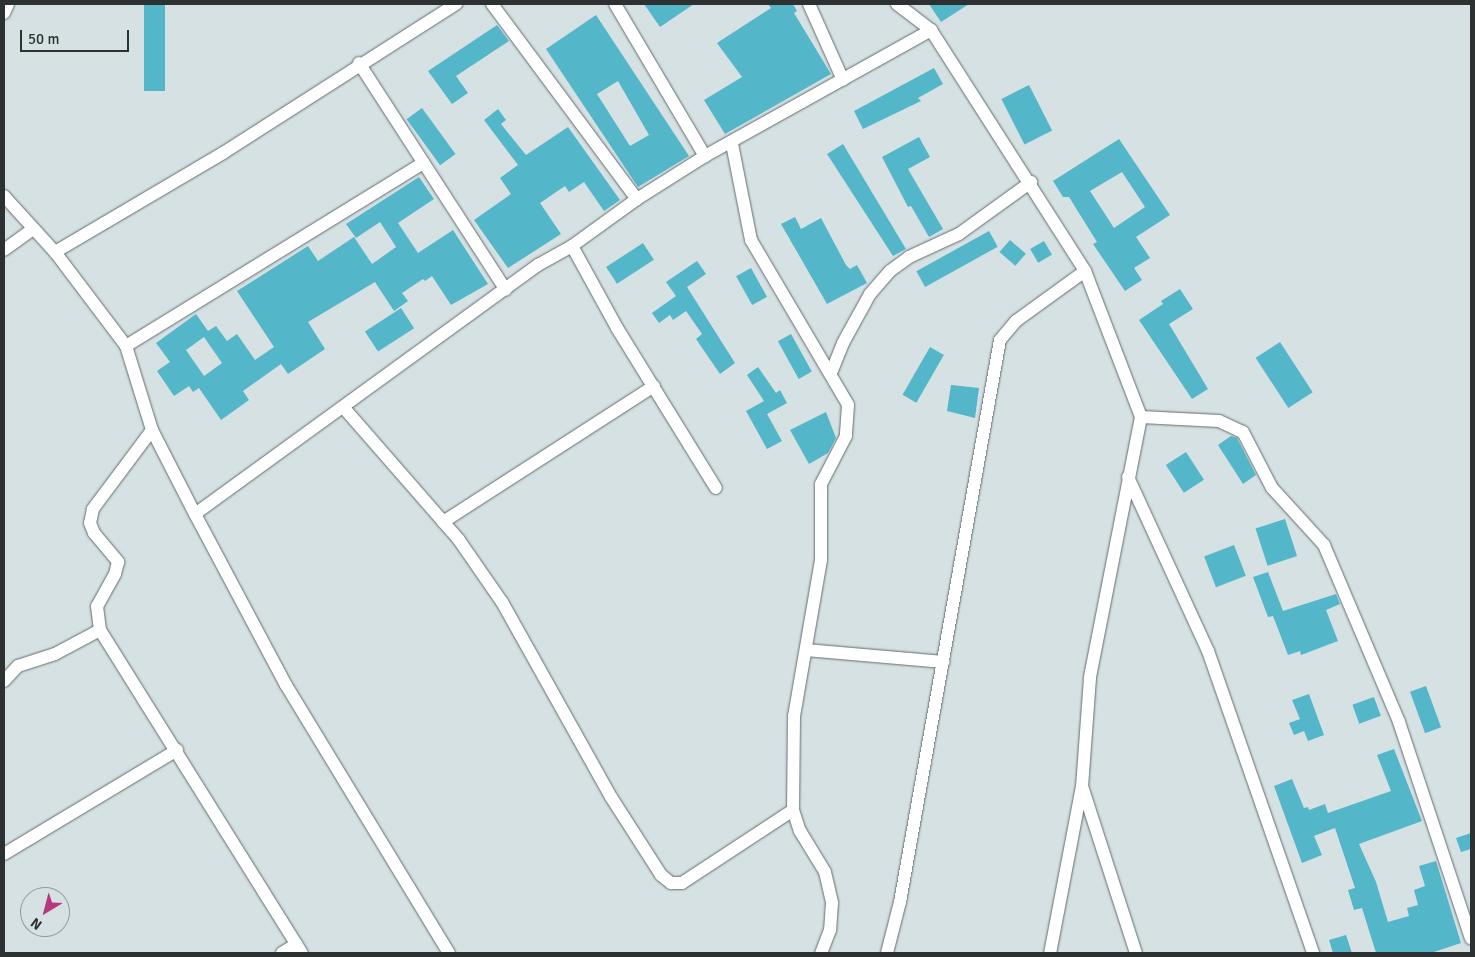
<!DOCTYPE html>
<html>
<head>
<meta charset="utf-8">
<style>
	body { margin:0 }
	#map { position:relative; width:1475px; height:957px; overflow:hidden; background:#d6e1e3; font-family:Signika,sans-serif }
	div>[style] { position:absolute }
	.building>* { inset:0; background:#54b6c9; transform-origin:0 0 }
	.roads { filter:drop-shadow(0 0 1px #626c6e) drop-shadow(0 0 1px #626c6e) }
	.street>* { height:12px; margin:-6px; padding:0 6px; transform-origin:6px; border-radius:6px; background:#fff }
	span { translate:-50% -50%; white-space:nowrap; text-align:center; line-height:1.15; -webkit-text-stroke:4px #d6e1e3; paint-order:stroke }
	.frame { position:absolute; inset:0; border:5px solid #2d3132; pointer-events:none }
	.north { position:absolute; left:20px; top:887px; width:50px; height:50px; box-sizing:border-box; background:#d6e1e3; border:1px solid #929b9c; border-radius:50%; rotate:217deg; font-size:14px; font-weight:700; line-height:20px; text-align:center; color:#2d3132 }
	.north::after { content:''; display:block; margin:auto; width:18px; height:22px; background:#b83781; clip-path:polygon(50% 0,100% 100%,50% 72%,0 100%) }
	.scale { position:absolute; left:20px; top:30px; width:109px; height:22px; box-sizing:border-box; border:2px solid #2d3132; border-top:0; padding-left:6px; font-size:15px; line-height:18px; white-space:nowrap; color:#2d3132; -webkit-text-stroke:4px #d6e1e3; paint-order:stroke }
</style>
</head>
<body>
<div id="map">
	<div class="building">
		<i style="left:144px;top:4px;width:21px;height:87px"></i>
		<i style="clip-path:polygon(644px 4px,694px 4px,660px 27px)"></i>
		<i style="clip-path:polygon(768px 4px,793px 4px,797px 11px,794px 13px,831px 74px,725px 134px,704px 100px,742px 77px,717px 43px,771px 8px)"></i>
		<i style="clip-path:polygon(929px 4px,969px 4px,941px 22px)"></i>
		<i style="clip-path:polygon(evenodd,596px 15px,689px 156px,638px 187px,546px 49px,596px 15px,618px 81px,649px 135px,630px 146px,597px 94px,618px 81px)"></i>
		<i style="clip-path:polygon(497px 25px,509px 41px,456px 76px,468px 93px,452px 104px,428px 71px)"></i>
		<i style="clip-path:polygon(934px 68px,943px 84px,918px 98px,921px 101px,863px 129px,854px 111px)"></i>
		<i style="left:1029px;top:85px;width:51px;height:31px;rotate:63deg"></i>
		<i style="left:422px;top:108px;width:57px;height:19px;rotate:54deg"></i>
		<i style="clip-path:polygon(498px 109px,506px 120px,501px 124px,526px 155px,568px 127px,620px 200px,604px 211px,584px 182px,569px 192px,565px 186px,540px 203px,561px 234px,508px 268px,474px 220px,511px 194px,500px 178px,518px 165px,484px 120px)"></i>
		<i style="clip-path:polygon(919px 137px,930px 157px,908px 169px,943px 229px,929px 237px,911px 206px,908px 207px,882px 157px)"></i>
		<i style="clip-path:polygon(evenodd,1119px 139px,1170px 215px,1136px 237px,1150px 258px,1134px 268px,1142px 280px,1125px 291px,1093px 244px,1097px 242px,1069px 197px,1063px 197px,1053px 181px,1119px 139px,1122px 172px,1145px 207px,1114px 228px,1090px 191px,1122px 172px)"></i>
		<i style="clip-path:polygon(843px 144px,906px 249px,893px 256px,827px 154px)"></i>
		<i style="clip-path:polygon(evenodd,419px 177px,434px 199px,398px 223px,418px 253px,453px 230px,488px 284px,451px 305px,432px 276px,425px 281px,423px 279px,402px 293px,408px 301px,394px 311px,375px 282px,308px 322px,325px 349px,288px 374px,281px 364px,243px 391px,249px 400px,221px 420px,199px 388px,193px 392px,189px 386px,174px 396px,157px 371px,170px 362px,156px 343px,196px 314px,208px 331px,216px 326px,227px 341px,237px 334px,255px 360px,274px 347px,237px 291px,308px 246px,318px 261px,354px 237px,372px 264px,396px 247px,380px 222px,356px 238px,346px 224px,419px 177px,204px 337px,222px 363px,204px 376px,186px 350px,204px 337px)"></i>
		<i style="clip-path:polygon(795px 217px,801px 229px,821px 218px,846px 265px,850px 269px,857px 265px,867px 283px,827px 304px,781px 224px)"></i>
		<i style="left:989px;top:231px;width:18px;height:83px;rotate:61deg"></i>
		<i style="left:1010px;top:240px;width:21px;height:16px;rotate:41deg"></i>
		<i style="left:1044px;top:241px;width:16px;height:16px;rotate:60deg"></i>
		<i style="left:643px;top:243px;width:20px;height:44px;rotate:57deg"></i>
		<i style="clip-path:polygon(697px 261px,706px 274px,687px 287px,735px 363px,720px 374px,696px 339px,702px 334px,686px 311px,673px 320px,670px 315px,659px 323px,652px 313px,676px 296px,666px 282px)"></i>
		<i style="left:751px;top:268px;width:33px;height:17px;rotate:61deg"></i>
		<i style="clip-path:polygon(1180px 289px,1193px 309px,1169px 324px,1208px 389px,1192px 399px,1139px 320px,1163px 304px,1161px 301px)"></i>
		<i style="left:401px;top:308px;width:24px;height:43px;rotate:57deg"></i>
		<i style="left:791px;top:334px;width:43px;height:15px;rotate:61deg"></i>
		<i style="left:1280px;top:342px;width:60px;height:29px;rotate:57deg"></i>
		<i style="left:930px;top:347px;width:16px;height:55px;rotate:30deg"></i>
		<i style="clip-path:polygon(758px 367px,776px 393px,780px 390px,787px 403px,767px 414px,782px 441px,767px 449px,746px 411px,764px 401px,747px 375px)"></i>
		<i style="clip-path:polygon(951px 385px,979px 388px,975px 418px,947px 411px)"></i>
		<i style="clip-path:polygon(826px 412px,836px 438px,828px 453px,809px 464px,790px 430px)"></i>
		<i style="clip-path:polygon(1231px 436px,1237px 438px,1256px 475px,1243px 484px,1218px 445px)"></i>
		<i style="left:1186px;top:452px;width:33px;height:24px;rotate:57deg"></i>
		<i style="left:1285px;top:519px;width:39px;height:31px;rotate:72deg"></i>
		<i style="left:1234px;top:545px;width:33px;height:32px;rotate:69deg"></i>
		<i style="clip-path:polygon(1268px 572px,1283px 611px,1336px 594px,1340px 604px,1326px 610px,1338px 641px,1301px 655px,1300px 651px,1288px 655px,1273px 616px,1268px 617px,1253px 577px)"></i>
		<i style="left:1426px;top:686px;width:44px;height:17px;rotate:70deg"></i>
		<i style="clip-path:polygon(1309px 694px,1324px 735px,1308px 741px,1304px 731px,1294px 735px,1289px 723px,1300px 719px,1292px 700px)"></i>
		<i style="left:1374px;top:697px;width:20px;height:23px;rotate:70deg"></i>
		<i style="clip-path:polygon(1394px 749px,1422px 821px,1359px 844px,1376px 882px,1388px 922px,1409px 916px,1407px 908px,1418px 905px,1414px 890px,1425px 886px,1419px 866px,1436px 861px,1461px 943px,1431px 953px,1376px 953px,1362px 908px,1354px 910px,1348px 890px,1355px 888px,1335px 828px,1314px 836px,1322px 855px,1302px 863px,1274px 786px,1292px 779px,1304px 808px,1308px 807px,1309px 810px,1325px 804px,1328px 813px,1391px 791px,1377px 755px)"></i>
		<i style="clip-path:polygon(1471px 833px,1471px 849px,1461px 852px,1456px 838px)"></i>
		<i style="clip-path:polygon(1346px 935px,1352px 953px,1333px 953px,1329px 940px)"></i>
	</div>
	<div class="roads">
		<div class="street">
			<i style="left:492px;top:4px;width:243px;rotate:53.4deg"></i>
			<i style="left:615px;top:4px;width:177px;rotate:59.4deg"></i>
			<i style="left:809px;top:4px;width:83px;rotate:65.9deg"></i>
			<i style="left:4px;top:13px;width:10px;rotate:-66deg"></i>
			<i style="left:931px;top:30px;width:286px;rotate:57.4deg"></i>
			<i style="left:1085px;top:271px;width:156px;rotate:69deg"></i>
			<i style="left:1141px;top:417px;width:266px;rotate:101.1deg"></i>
			<i style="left:1090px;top:678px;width:108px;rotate:94.2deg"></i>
			<i style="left:1082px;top:786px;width:170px;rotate:100.8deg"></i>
			<i style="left:359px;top:63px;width:270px;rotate:57.1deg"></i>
			<i style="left:732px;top:144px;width:98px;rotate:78.8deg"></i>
			<i style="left:751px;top:240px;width:191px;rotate:59.5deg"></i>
			<i style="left:848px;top:405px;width:31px;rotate:94deg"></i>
			<i style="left:846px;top:436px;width:54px;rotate:117.5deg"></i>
			<i style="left:821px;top:484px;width:76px;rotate:90deg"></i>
			<i style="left:821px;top:560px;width:158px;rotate:99.8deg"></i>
			<i style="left:794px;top:716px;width:94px;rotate:90.6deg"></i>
			<i style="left:793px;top:810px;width:22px;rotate:72deg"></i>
			<i style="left:800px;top:831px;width:48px;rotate:58.6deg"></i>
			<i style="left:825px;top:872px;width:32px;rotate:77deg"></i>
			<i style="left:832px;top:903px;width:27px;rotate:94deg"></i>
			<i style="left:830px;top:930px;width:25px;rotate:111deg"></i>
			<i style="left:4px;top:196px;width:76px;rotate:47.7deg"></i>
			<i style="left:55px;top:252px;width:118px;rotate:52.9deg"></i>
			<i style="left:126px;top:346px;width:88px;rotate:72.8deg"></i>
			<i style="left:152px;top:430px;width:94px;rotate:62.9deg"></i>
			<i style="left:195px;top:514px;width:424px;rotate:-36deg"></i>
			<i style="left:538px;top:265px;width:39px;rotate:-29deg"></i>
			<i style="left:572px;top:246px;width:80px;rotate:-35.9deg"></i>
			<i style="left:637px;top:199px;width:80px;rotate:-32.3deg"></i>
			<i style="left:705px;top:156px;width:259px;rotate:-29.1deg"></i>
			<i style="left:931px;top:30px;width:43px;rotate:-142.6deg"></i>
			<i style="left:572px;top:246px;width:94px;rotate:61.2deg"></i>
			<i style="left:617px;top:328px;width:188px;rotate:58.3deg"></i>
			<i style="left:4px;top:250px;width:36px;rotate:-36deg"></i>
			<i style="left:55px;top:252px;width:195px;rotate:-30.5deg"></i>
			<i style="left:223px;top:153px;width:277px;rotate:-32.6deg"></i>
			<i style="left:126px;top:346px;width:349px;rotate:-31.6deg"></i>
			<i style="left:831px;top:373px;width:32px;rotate:-68deg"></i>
			<i style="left:843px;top:343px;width:56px;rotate:-61.1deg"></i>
			<i style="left:870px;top:294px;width:30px;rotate:-49deg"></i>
			<i style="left:890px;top:271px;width:24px;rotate:-36deg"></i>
			<i style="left:909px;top:257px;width:55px;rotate:-24.7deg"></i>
			<i style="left:959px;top:234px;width:89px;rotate:-35.8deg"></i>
			<i style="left:344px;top:408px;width:175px;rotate:48.9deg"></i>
			<i style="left:459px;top:540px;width:75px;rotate:55.3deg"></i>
			<i style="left:502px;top:602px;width:223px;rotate:60.8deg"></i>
			<i style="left:611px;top:797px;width:93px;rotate:57.3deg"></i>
			<i style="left:661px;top:875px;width:13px;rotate:39deg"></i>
			<i style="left:671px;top:883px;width:11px"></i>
			<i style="left:682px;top:883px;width:133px;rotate:-33.3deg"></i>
			<i style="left:1141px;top:417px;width:78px;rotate:2.9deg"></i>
			<i style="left:1219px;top:421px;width:26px;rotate:25deg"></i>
			<i style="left:1243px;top:432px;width:63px;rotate:62.6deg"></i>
			<i style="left:1272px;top:488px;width:77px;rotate:47.6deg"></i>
			<i style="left:1324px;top:545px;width:192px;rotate:67deg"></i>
			<i style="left:1399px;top:722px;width:228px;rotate:71.6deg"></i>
			<i style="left:152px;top:430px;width:99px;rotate:126.8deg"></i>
			<i style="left:93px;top:509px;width:14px;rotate:102deg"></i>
			<i style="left:90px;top:523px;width:11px;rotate:68deg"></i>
			<i style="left:94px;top:533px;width:38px;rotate:50deg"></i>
			<i style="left:118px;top:562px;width:12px;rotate:104deg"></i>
			<i style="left:115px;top:574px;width:37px;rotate:119deg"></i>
			<i style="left:97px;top:606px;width:24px;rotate:83deg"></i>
			<i style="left:100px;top:630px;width:381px;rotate:58deg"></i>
			<i style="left:1128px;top:477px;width:192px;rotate:65.3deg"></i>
			<i style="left:1208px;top:651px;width:320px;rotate:70.8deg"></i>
			<i style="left:195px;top:514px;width:194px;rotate:62deg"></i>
			<i style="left:286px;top:685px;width:314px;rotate:58.7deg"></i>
			<i style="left:443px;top:522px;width:251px;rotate:-32.8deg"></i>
			<i style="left:806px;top:650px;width:138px;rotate:5deg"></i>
			<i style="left:4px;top:681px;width:21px;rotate:-47deg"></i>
			<i style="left:18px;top:666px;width:39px;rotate:-18deg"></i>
			<i style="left:55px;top:654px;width:51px;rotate:-28.1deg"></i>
			<i style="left:1082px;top:786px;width:176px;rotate:72.1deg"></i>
			<i style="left:4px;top:854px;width:202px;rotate:-31deg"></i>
			<i style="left:282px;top:953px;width:17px;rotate:-31deg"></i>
			<i style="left:887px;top:953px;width:53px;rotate:-75.7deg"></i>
			<i style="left:900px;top:902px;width:571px;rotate:-79.91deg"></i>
			<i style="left:1000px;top:340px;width:25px;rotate:-50deg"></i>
			<i style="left:1016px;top:321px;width:85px;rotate:-35.9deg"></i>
		</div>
	</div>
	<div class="frame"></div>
	<div class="north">N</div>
	<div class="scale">50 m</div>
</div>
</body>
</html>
